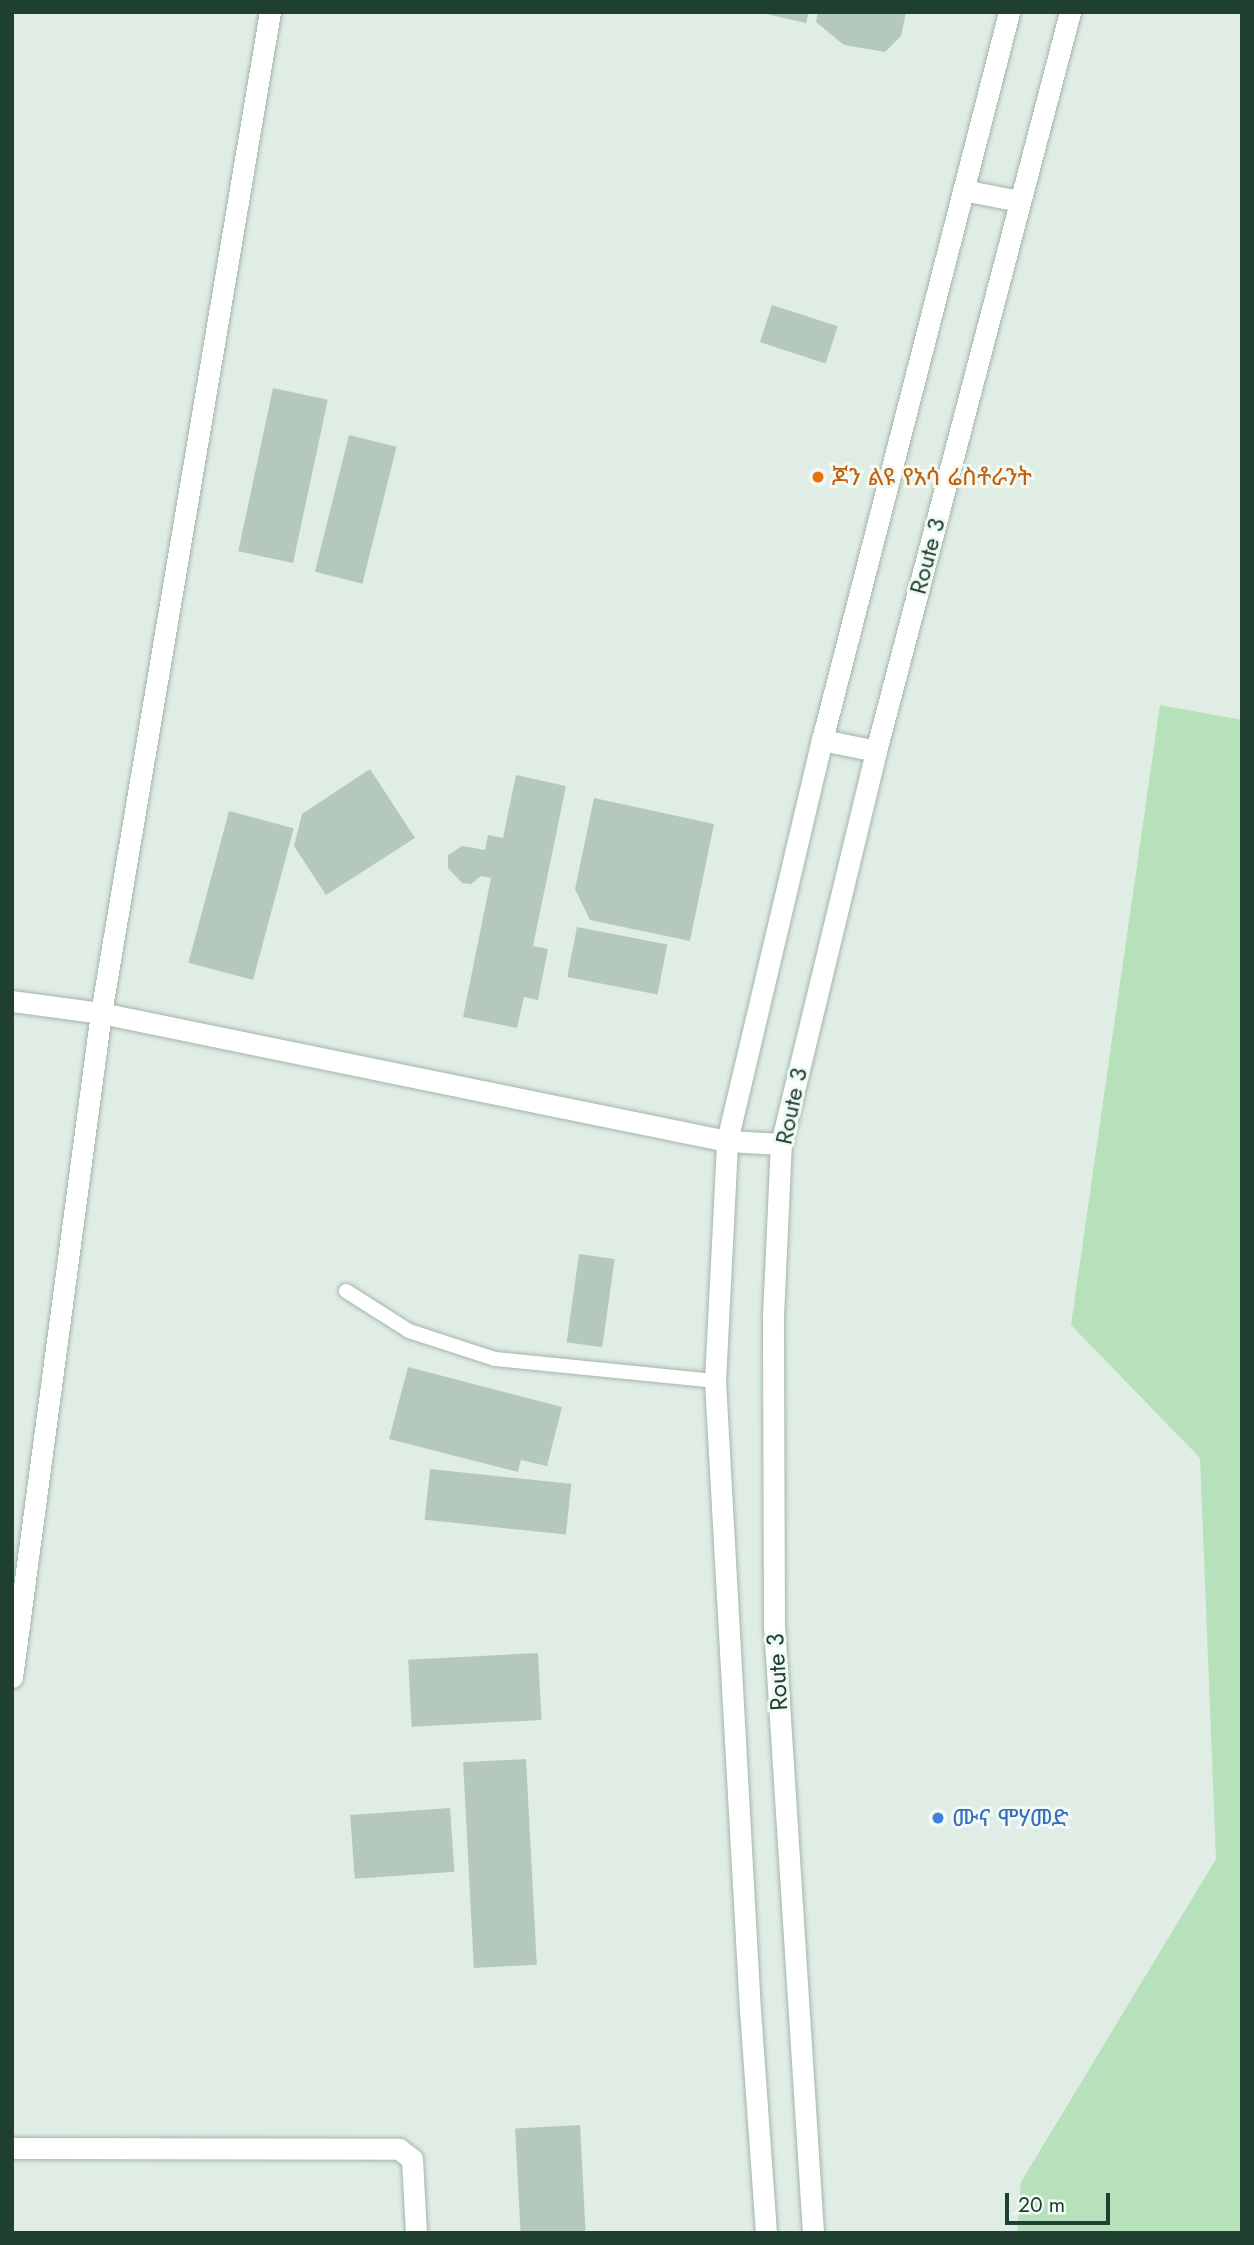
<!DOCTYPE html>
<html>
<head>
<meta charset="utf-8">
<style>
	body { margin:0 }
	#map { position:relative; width:1254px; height:2245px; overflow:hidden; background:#e0ede5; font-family:Jost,"Noto Sans Ethiopic",sans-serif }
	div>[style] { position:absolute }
	.green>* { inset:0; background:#b7e1bb }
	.building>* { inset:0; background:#b5c8be; transform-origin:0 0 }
	.roads { filter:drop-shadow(0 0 2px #a2b6ab) drop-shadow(0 0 2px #a2b6ab) }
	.service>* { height:14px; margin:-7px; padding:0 7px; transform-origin:7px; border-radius:7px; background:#fff }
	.minor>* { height:21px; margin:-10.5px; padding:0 10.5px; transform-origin:10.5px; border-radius:10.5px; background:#fff }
	.secondary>* { height:21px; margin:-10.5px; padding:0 10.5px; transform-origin:10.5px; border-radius:10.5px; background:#fff }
	.dots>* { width:19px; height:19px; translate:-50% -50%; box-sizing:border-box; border:4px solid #f1f9f4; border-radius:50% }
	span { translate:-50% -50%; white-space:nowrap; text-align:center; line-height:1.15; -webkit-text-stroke:6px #f1f9f4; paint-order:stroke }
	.food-label { font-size:24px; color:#c56008 }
	.left { translate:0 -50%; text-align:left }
	.street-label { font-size:24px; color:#1f4031 }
	.shop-label { font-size:24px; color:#366cbe }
	.frame { position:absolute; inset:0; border:14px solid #1f4031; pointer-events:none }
	.scale { position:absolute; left:1005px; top:2193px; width:105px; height:32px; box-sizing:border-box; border:4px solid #1f4031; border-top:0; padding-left:9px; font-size:21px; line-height:24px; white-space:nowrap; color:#1f4031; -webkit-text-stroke:5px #f1f9f4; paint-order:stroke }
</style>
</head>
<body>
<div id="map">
	<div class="green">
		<i style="clip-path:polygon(1160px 705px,1242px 720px,1242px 2233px,1017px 2233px,1021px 2182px,1216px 1859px,1200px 1458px,1071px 1325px)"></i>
	</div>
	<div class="building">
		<i style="clip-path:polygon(757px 12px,809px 12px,806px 23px)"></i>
		<i style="clip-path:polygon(818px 12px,906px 12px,901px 36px,885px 52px,844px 45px,816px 22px)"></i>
		<i style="left:772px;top:305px;width:69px;height:39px;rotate:18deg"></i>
		<i style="left:273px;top:388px;width:56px;height:167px;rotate:12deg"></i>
		<i style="left:349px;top:435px;width:49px;height:141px;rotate:14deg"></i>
		<i style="clip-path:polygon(370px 769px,415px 838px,326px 895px,294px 846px,302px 814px)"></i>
		<i style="clip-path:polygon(516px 775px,566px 786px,533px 946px,548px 949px,538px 1000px,524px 997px,517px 1028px,463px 1017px,491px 878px,481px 876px,471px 884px,462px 883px,448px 868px,448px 855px,462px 846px,485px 850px,488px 835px,503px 838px)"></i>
		<i style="clip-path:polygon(594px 798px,714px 824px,690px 941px,590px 920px,575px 889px)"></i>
		<i style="left:229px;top:811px;width:67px;height:157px;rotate:15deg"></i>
		<i style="left:577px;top:927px;width:92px;height:51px;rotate:11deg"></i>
		<i style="left:579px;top:1254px;width:36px;height:89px;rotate:8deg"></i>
		<i style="clip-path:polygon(408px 1367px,562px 1407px,547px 1466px,521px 1460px,518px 1472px,389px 1439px)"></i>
		<i style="left:430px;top:1469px;width:142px;height:51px;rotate:6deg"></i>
		<i style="left:538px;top:1653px;width:67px;height:130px;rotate:87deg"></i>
		<i style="left:526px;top:1759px;width:206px;height:63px;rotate:87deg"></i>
		<i style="left:450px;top:1808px;width:64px;height:100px;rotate:86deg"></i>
		<i style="left:580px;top:2125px;width:108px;height:65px;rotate:87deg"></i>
	</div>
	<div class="roads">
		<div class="service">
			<i style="left:346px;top:1291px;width:75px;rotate:32.4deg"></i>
			<i style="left:409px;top:1331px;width:90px;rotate:18deg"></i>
			<i style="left:495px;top:1359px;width:221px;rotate:5.7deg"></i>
		</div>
		<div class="minor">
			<i style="left:12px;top:1001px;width:90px;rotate:7.7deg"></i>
			<i style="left:101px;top:1013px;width:639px;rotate:11.56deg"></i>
			<i style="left:727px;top:1141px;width:54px;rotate:3.2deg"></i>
			<i style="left:12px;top:1677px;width:670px;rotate:-82.37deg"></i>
			<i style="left:101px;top:1013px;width:1015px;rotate:-80.42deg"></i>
			<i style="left:12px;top:2148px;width:387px;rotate:0.1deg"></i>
			<i style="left:399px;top:2149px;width:16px;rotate:38deg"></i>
			<i style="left:412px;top:2159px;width:74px;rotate:86.9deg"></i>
		</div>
		<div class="secondary">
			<i style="left:963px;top:190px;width:57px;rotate:11.1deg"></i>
			<i style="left:822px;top:740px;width:55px;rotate:11.5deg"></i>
			<i style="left:766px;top:2233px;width:223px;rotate:-94.1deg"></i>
			<i style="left:750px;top:2011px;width:631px;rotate:-93.18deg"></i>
			<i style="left:715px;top:1381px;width:240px;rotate:-87.1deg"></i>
			<i style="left:727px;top:1141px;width:412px;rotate:-76.7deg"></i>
			<i style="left:822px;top:740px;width:752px;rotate:-75.59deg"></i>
			<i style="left:813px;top:2233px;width:609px;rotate:-93.67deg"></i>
			<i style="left:774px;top:1625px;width:308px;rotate:-90.2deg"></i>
			<i style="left:773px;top:1317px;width:173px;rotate:-87.4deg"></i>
			<i style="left:781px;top:1144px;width:404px;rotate:-76.4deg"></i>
			<i style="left:876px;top:751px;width:764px;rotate:-75.29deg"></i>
		</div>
	</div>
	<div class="dots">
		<i style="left:818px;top:477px;background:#e8710a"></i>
		<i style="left:938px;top:1818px;background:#3f7fe0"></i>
	</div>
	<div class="food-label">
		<span class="left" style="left:832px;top:477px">ጆን ልዩ የአሳ ሬስቶራንት</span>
	</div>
	<div class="street-label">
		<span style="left:927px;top:556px;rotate:-75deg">Route 3</span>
		<span style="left:791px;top:1106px;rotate:-78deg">Route 3</span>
		<span style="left:777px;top:1672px;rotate:-93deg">Route 3</span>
	</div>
	<div class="shop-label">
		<span class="left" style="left:952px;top:1818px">ሙና ሞሃመድ</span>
	</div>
	<div class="frame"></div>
	<div class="scale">20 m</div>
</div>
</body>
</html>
